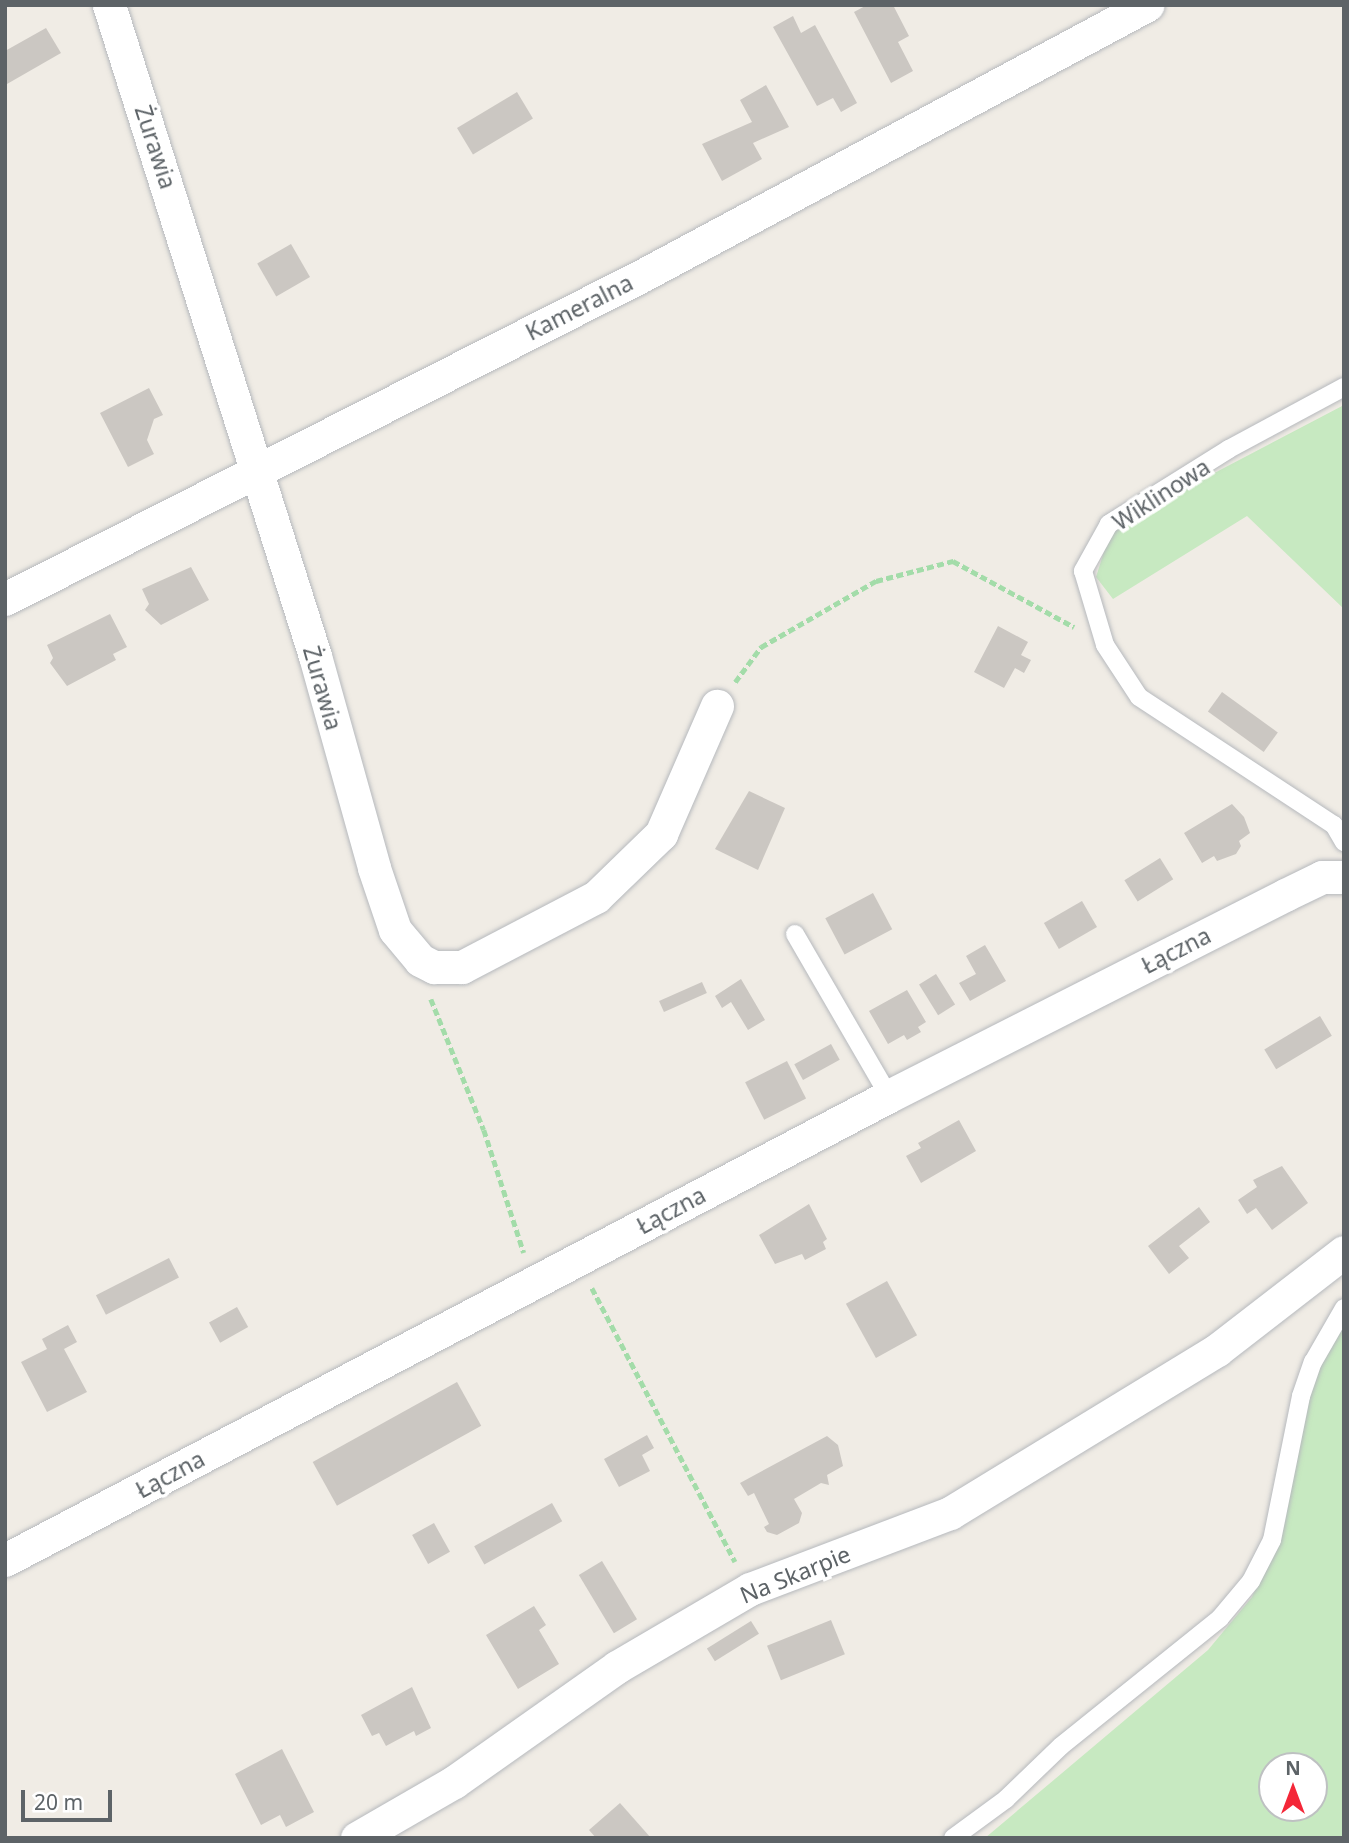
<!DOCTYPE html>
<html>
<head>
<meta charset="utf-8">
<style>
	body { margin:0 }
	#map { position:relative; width:1349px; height:1843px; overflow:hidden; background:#f0ece5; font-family:"Noto Sans",sans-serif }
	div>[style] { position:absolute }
	.green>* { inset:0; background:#c7e9c1 }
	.building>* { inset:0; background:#cbc7c2; transform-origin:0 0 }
	.path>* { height:4.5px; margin-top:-2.25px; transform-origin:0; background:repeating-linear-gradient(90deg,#a3dca9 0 7px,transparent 0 10.5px) }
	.roads { filter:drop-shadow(0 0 2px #b6b9bd) drop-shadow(0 0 2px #b6b9bd) }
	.lane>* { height:18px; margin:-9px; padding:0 9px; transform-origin:9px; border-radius:9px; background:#fff }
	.street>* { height:33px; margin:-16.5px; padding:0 16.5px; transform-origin:16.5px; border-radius:16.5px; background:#fff }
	span { translate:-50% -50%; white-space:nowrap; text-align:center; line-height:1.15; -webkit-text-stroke:7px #fff; paint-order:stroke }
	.street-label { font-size:23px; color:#5d6367 }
	.frame { position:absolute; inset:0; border:7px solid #5d6367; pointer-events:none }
	.north { position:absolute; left:1258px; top:1752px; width:70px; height:70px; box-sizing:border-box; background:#fff; border:2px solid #bec1c2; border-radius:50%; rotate:0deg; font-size:19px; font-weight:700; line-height:28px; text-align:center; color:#5d6367 }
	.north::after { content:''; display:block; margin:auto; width:24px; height:32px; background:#f42738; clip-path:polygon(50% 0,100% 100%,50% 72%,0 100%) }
	.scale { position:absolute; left:21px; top:1790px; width:91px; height:32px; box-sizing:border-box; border:4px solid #5d6367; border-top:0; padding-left:9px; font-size:21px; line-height:24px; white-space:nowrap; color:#5d6367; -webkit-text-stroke:5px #fff; paint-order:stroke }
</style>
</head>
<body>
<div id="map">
	<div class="green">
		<i style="clip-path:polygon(1344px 405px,1344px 609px,1247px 516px,1113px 599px,1096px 577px,1109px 536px,1142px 511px)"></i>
		<i style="clip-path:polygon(evenodd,1344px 1316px,1344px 1838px,985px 1838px,1208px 1650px,1252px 1597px,1279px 1535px,1309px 1393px,1344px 1316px,1272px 1766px,1314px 1766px,1314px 1808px,1272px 1808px,1272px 1766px)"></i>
	</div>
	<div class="building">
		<i style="clip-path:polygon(867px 5px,893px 5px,909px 36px,898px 42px,913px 71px,891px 83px,854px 12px)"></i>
		<i style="clip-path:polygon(793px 16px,801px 33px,815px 25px,857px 103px,841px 112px,833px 98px,817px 106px,773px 27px)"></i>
		<i style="clip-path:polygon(46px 28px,61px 53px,7px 84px,5px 51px)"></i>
		<i style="clip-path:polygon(766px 85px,789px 127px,753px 143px,762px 159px,722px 181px,702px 144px,752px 122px,740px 100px)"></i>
		<i style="left:517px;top:92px;width:31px;height:70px;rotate:59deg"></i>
		<i style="left:291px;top:244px;width:38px;height:39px;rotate:60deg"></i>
		<i style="clip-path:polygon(149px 388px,163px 415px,154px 419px,147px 440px,154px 454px,128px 467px,100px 413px)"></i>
		<i style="clip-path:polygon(191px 567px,209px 600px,161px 625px,145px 610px,149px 604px,142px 589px)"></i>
		<i style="clip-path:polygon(110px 614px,127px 647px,113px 654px,116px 660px,67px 686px,50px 663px,53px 658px,47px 645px)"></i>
		<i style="clip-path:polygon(998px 626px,1028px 642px,1021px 655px,1031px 660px,1024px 673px,1015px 668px,1004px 688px,974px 672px)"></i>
		<i style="left:1222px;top:692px;width:69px;height:24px;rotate:36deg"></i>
		<i style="clip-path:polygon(749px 791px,785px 808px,758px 870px,715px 849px)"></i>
		<i style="clip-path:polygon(1232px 804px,1244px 817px,1250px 833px,1239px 841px,1241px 846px,1236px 854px,1217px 861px,1214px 856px,1202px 863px,1184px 833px)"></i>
		<i style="left:1160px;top:858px;width:25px;height:42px;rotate:58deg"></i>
		<i style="left:873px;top:893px;width:41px;height:54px;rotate:62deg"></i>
		<i style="left:1082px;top:901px;width:30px;height:44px;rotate:60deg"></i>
		<i style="clip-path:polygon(985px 945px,1006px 981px,970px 1001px,959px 983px,976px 974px,966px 956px)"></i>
		<i style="left:936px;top:974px;width:36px;height:20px;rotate:58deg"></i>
		<i style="clip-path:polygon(741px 979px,765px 1020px,748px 1030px,731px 1002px,722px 1008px,715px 996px)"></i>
		<i style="left:702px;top:982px;width:12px;height:47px;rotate:66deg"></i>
		<i style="clip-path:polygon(907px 990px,926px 1022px,918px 1027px,921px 1032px,907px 1040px,904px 1035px,888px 1044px,869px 1011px)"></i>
		<i style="left:1320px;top:1016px;width:23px;height:65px;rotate:59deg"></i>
		<i style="left:831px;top:1044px;width:18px;height:42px;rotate:61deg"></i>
		<i style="left:787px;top:1061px;width:42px;height:47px;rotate:63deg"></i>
		<i style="clip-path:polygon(959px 1120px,976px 1151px,921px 1183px,906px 1156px,921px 1148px,918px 1143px)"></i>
		<i style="clip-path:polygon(1282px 1166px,1308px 1203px,1272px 1230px,1256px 1208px,1247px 1214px,1238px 1200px,1257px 1187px,1253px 1180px)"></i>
		<i style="clip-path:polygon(809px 1204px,827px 1239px,823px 1242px,826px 1249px,805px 1260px,802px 1254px,775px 1264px,759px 1235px)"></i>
		<i style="clip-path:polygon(1199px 1207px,1210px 1222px,1179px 1246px,1189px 1258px,1169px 1274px,1148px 1246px)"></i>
		<i style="left:169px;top:1258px;width:22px;height:82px;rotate:63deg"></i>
		<i style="left:887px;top:1281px;width:62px;height:47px;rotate:61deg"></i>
		<i style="left:237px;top:1307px;width:23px;height:32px;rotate:61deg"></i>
		<i style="clip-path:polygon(68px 1325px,77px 1342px,64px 1349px,87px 1392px,47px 1412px,21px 1362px,47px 1349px,42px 1339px)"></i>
		<i style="left:457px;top:1382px;width:50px;height:165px;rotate:61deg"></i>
		<i style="clip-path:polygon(647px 1435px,654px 1448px,642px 1455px,650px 1471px,619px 1487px,604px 1459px)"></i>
		<i style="clip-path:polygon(827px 1436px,838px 1445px,843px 1466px,827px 1475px,829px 1485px,821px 1483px,794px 1499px,802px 1513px,799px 1523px,777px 1535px,767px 1532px,764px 1527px,769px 1524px,754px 1493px,748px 1496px,740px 1483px)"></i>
		<i style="left:552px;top:1503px;width:21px;height:89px;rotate:61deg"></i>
		<i style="left:434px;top:1523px;width:33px;height:25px;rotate:61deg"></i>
		<i style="left:602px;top:1561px;width:68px;height:27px;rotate:59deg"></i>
		<i style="clip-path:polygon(534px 1606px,546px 1625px,539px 1630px,559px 1664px,518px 1689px,486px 1635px)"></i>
		<i style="left:831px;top:1620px;width:37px;height:69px;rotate:68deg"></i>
		<i style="left:751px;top:1621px;width:15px;height:52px;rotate:58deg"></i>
		<i style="clip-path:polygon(412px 1687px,431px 1728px,416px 1736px,414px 1731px,386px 1746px,379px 1733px,372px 1736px,361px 1715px)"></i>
		<i style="clip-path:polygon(282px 1749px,314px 1812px,286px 1827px,280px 1815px,261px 1825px,235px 1774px)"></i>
		<i style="clip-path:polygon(620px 1803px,651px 1838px,596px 1838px,589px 1830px)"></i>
	</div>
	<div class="path">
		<i style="left:735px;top:682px;width:44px;rotate:-53.4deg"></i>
		<i style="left:761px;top:647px;width:133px;rotate:-29.9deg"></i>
		<i style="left:876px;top:581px;width:80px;rotate:-14.6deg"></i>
		<i style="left:953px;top:561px;width:138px;rotate:28.6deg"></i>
		<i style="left:431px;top:999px;width:141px;rotate:68deg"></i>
		<i style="left:484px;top:1130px;width:129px;rotate:72deg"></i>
		<i style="left:592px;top:1288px;width:309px;rotate:62.4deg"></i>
	</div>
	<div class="roads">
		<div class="lane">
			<i style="left:1344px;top:387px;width:131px;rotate:151.7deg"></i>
			<i style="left:1229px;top:449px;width:142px;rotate:148deg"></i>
			<i style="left:1109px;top:524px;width:54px;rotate:119deg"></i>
			<i style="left:1083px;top:571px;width:77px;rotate:73.4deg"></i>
			<i style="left:1105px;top:645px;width:62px;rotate:56.8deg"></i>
			<i style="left:1139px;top:697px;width:233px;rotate:33.3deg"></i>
			<i style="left:1334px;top:825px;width:20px;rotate:60deg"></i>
			<i style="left:795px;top:934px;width:187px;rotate:59.9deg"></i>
			<i style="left:953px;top:1838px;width:66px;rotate:-36.3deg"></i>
			<i style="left:1006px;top:1799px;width:76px;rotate:-43.9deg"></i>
			<i style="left:1061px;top:1746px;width:204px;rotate:-38.8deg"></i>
			<i style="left:1220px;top:1618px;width:48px;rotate:-50deg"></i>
			<i style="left:1251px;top:1581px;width:46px;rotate:-62.9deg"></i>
			<i style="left:1272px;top:1540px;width:147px;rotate:-78.6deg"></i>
			<i style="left:1301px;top:1396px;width:36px;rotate:-71deg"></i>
			<i style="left:1313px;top:1362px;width:62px;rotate:-60.1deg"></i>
		</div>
		<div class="street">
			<i style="left:109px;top:5px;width:683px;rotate:72.44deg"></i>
			<i style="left:315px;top:656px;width:220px;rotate:74.4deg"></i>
			<i style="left:374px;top:868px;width:65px;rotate:71.3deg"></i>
			<i style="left:395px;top:930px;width:39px;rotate:50deg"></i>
			<i style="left:420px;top:960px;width:16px;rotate:27deg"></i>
			<i style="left:434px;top:967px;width:28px"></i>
			<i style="left:462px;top:967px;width:151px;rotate:-27.6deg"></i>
			<i style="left:596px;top:897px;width:91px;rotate:-44.1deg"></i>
			<i style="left:661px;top:834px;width:140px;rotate:-66.4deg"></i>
			<i style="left:5px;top:599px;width:718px;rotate:-26.92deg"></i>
			<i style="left:645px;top:274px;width:570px;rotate:-28.18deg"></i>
			<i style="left:5px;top:1560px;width:998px;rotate:-27.69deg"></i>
			<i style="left:889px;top:1096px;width:444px;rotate:-26.9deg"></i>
			<i style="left:1285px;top:895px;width:41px;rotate:-25.9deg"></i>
			<i style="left:1322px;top:877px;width:22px"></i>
			<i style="left:357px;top:1838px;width:112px;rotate:-30deg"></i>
			<i style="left:454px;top:1782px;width:199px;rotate:-35.2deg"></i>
			<i style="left:617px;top:1667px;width:154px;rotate:-30.4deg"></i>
			<i style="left:750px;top:1589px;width:214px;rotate:-20.8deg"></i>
			<i style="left:950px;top:1513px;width:313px;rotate:-31.4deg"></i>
			<i style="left:1217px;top:1350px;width:160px;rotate:-37.7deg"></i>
		</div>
	</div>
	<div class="street-label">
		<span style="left:156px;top:147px;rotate:72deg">Żurawia</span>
		<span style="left:579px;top:307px;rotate:-27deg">Kameralna</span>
		<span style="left:1161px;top:494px;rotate:-33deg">Wiklinowa</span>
		<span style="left:323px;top:688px;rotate:74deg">Żurawia</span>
		<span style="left:1176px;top:950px;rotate:-27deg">Łączna</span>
		<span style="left:671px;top:1210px;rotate:-28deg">Łączna</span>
		<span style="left:170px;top:1474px;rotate:-28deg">Łączna</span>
		<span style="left:795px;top:1574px;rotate:-22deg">Na Skarpie</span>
	</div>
	<div class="frame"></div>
	<div class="north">N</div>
	<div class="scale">20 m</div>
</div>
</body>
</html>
